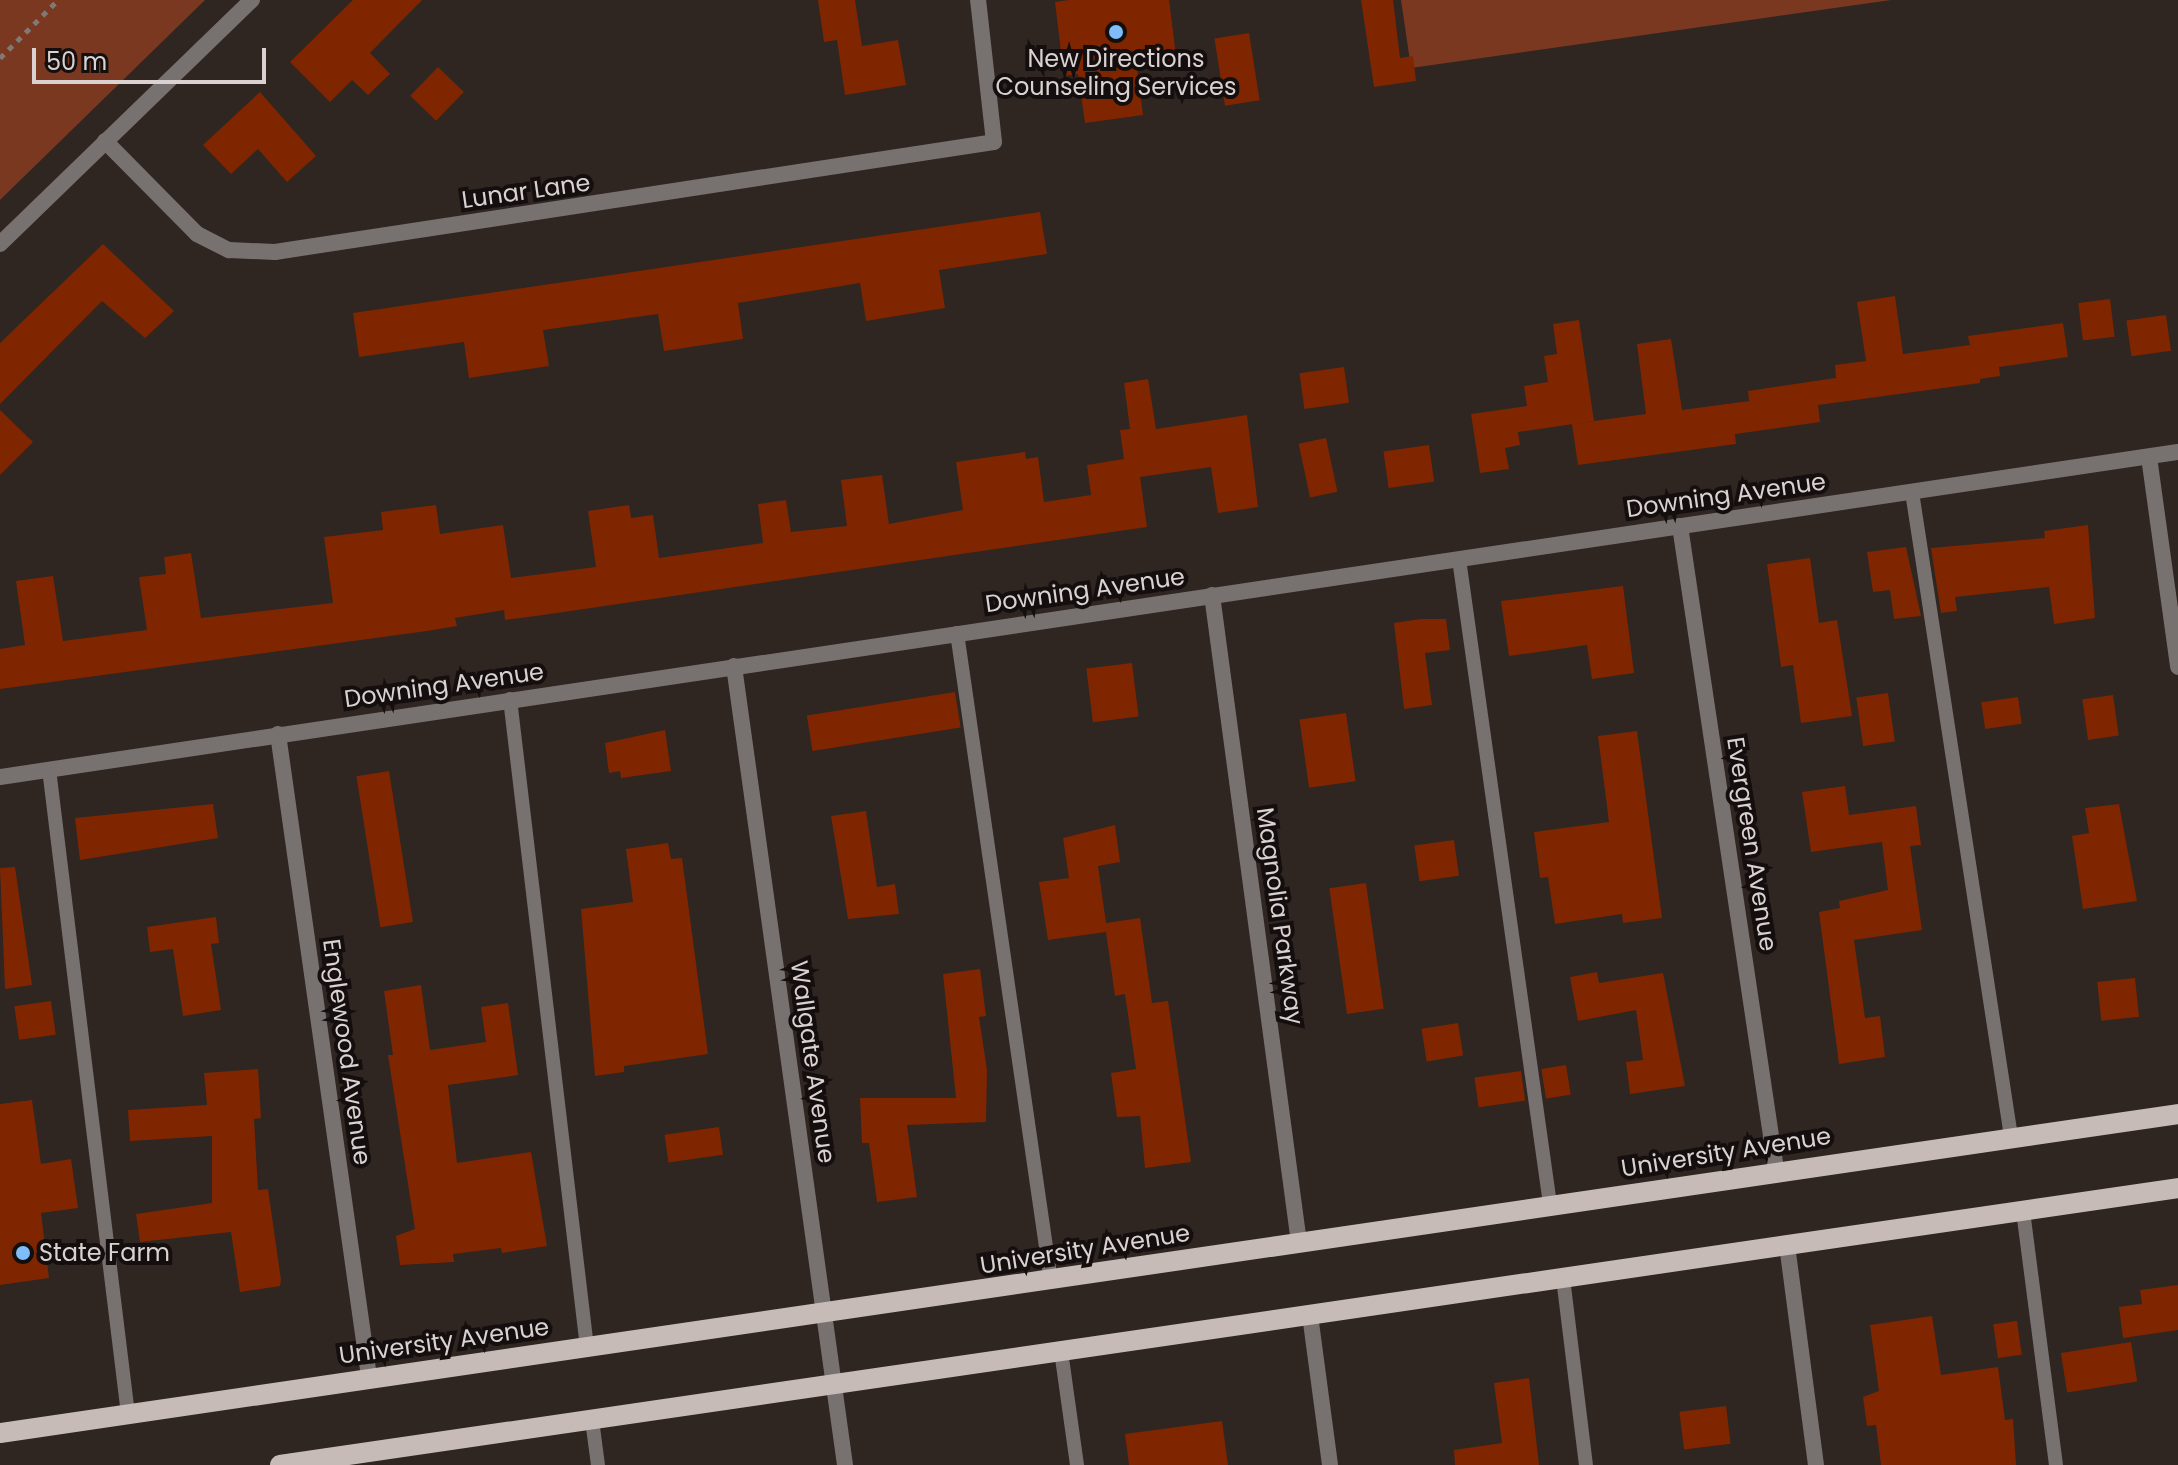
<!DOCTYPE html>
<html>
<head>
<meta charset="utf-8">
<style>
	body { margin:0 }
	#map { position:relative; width:2178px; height:1465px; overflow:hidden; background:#2f2521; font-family:Poppins,sans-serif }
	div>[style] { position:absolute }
	.green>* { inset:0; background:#7b3821 }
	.building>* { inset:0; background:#7f2600; transform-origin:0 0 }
	.path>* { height:5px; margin-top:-2.5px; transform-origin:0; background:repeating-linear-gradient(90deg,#807875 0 6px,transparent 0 12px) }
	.service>* { height:14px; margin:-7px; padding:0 7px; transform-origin:7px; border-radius:7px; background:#77716f }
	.minor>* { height:16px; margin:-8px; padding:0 8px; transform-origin:8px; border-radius:8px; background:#77716f }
	.primary>* { height:20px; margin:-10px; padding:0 10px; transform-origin:10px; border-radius:10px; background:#c7bbb8 }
	.dots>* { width:22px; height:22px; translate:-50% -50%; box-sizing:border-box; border:4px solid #140f0e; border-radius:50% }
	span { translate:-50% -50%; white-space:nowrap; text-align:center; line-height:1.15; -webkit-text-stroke:8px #140f0e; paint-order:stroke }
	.poi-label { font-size:24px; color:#d9d2d0 }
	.left { translate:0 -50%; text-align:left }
	.street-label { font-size:24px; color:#d9d2d0 }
	.scale { position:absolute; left:32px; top:48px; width:234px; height:36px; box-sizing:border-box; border:4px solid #d9d2d0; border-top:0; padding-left:10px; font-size:24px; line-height:28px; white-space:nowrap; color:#d9d2d0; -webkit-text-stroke:6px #140f0e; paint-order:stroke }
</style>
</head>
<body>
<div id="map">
	<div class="green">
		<i style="clip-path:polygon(0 0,205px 0,0 200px)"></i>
		<i style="clip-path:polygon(1401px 0,1891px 0,1411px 68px)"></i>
	</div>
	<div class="building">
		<i style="clip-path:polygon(353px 0,422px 0,370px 53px,390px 74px,368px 95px,352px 80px,330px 102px,290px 62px)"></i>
		<i style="clip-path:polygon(818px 0,855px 0,862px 46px,898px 40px,906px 85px,845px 95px,837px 40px,824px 42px)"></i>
		<i style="clip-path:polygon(1069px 0,1169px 0,1177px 63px,1137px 68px,1143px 115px,1085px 123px,1078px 74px,1064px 76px,1055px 2px)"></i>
		<i style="clip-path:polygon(1361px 0,1393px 0,1400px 58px,1413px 56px,1416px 81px,1374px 87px)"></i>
		<i style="left:1249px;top:33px;width:68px;height:35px;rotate:81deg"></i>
		<i style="left:438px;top:67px;width:36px;height:40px;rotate:44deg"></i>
		<i style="clip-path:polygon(260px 92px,316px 156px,287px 182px,258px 149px,231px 174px,203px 145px)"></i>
		<i style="clip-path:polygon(1040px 212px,1047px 254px,939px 270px,945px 308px,866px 321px,860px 283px,738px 303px,743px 339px,664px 351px,658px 314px,543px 330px,549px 366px,469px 378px,464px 342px,359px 357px,353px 313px)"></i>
		<i style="clip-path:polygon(103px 244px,174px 311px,145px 338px,102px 301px,0 404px,0 343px)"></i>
		<i style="clip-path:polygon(1895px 296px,1903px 354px,1970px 345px,1968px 336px,2063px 323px,2068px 357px,1999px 367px,2000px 376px,1980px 379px,1980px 383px,1818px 405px,1820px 422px,1735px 434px,1736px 444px,1578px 465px,1572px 424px,1646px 414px,1637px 344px,1671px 339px,1682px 410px,1749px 401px,1748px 391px,1836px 378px,1835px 365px,1866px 361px,1857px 302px)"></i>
		<i style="left:2110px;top:299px;width:38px;height:32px;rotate:83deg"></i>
		<i style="left:2166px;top:315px;width:36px;height:40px;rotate:82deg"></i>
		<i style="clip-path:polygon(1579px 320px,1594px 421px,1518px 432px,1520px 445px,1505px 448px,1509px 469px,1480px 473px,1471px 414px,1527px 406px,1524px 386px,1548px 382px,1544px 356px,1557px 354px,1553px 324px)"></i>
		<i style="left:1344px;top:367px;width:36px;height:45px;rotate:82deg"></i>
		<i style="clip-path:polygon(1148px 379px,1156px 429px,1247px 415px,1258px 507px,1218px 513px,1211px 467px,1140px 477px,1147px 527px,536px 616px,505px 620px,504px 610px,455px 618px,457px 626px,427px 631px,0 689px,0 649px,25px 645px,16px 581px,53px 576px,63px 641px,147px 630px,139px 577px,166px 574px,164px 557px,191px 553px,201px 618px,333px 603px,324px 537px,383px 530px,381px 512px,436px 505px,440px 534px,503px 525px,511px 578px,596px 567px,588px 511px,629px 505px,631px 518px,653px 515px,659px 558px,763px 543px,758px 504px,786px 500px,791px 532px,847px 526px,841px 480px,882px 475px,889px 524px,963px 510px,956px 462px,1025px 452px,1026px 459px,1038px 457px,1044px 502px,1091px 495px,1087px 465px,1124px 459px,1120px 430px,1130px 429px,1124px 383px)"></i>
		<i style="clip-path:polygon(0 410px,33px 442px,0 475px)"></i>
		<i style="left:1326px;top:438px;width:55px;height:28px;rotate:78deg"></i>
		<i style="left:1429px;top:445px;width:37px;height:46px;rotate:82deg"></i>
		<i style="clip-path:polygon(2088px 525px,2095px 618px,2054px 624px,2049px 587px,1955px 597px,1957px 611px,1941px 613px,1931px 548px,2045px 538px,2044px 531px)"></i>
		<i style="clip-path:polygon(1906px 547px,1921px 616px,1894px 619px,1890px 590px,1873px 592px,1867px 552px)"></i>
		<i style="clip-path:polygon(1810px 558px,1819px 623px,1837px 620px,1852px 716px,1801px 723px,1793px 665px,1781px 667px,1767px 564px)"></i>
		<i style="clip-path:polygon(1623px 586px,1634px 673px,1592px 679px,1587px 645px,1509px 656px,1501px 601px)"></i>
		<i style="clip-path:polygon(1421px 619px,1446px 619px,1450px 650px,1425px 653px,1432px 705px,1404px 709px,1394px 623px)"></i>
		<i style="left:1132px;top:663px;width:54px;height:46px;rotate:83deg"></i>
		<i style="left:955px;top:692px;width:36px;height:150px;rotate:81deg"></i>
		<i style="left:1888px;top:693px;width:49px;height:32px;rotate:82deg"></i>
		<i style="left:2113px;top:695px;width:41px;height:31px;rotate:82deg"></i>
		<i style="left:2018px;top:697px;width:27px;height:37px;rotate:82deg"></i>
		<i style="left:1346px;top:713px;width:69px;height:47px;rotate:82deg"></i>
		<i style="clip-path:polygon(665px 730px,671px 771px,621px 778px,620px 771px,609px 773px,605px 743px)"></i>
		<i style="clip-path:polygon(1637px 731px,1662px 918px,1623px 923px,1622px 914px,1555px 924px,1548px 877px,1540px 878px,1534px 832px,1609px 822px,1598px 736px)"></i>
		<i style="left:389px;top:771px;width:153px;height:33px;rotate:81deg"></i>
		<i style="clip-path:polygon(1845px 786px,1849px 815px,1916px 806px,1921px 845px,1910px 846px,1922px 930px,1854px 940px,1865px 1018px,1880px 1016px,1885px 1057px,1839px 1064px,1819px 912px,1840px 908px,1839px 901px,1888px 890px,1882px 842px,1811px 852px,1802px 792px)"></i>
		<i style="clip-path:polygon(213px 804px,218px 838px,80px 860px,75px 818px)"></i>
		<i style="clip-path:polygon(2119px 804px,2137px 901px,2083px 909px,2072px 836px,2089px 833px,2085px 808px)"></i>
		<i style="clip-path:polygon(866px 811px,877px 887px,895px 884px,899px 914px,848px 919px,831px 816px)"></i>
		<i style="clip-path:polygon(1115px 825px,1120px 862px,1098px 866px,1106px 923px,1140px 918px,1152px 1003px,1168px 1001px,1191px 1162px,1145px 1168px,1140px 1116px,1117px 1117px,1111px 1073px,1136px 1069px,1125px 994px,1115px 996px,1106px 932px,1048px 940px,1039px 882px,1069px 878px,1063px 838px)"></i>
		<i style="left:1454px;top:840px;width:36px;height:40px;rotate:82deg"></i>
		<i style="clip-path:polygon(668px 843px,671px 859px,682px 858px,708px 1054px,624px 1066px,624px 1072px,595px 1076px,581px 909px,633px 902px,626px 849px)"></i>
		<i style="clip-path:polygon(15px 867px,32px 985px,5px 989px,0 868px)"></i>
		<i style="left:1366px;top:883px;width:127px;height:37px;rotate:82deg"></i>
		<i style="clip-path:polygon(216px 917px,219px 943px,211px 944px,221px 1010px,183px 1016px,173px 949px,150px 952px,147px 927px)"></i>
		<i style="clip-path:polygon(980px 969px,986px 1016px,979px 1017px,987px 1070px,986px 1122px,907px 1125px,917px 1197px,877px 1202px,869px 1143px,862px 1143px,860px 1098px,956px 1098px,943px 974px)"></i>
		<i style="clip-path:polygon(1597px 972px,1599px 983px,1663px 973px,1685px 1086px,1630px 1094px,1626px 1062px,1643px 1060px,1636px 1010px,1578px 1021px,1570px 977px)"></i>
		<i style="left:2135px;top:978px;width:39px;height:38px;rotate:84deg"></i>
		<i style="clip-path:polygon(421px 985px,430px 1050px,486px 1042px,481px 1007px,508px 1003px,518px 1075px,448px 1085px,457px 1163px,531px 1152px,547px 1246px,502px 1253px,501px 1248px,453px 1254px,454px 1262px,400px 1265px,396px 1236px,415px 1229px,388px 1055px,393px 1055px,384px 991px)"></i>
		<i style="left:51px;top:1001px;width:34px;height:37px;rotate:82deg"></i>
		<i style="left:1458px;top:1023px;width:33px;height:37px;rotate:81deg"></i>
		<i style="left:1566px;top:1065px;width:30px;height:25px;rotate:81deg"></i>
		<i style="clip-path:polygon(258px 1069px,261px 1118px,254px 1119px,258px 1190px,268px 1189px,281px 1280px,280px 1286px,240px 1292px,231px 1232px,140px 1242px,136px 1214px,212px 1203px,212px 1136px,130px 1141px,128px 1110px,207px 1105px,204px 1073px)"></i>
		<i style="left:1521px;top:1071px;width:30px;height:47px;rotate:82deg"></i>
		<i style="clip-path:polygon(32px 1100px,41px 1164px,71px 1159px,78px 1208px,41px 1213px,49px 1278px,0 1285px,0 1104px)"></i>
		<i style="left:719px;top:1127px;width:28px;height:55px;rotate:82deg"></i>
		<i style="clip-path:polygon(2178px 1285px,2178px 1330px,2123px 1338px,2119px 1307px,2142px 1304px,2140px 1290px)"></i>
		<i style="clip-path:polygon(1932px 1316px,1941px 1375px,1998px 1367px,2005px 1420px,2013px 1419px,2016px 1465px,1881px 1465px,1876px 1425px,1867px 1426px,1863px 1397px,1879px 1391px,1870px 1325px)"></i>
		<i style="left:2017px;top:1321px;width:34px;height:24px;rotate:82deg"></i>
		<i style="left:2131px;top:1342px;width:40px;height:71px;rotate:81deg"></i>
		<i style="clip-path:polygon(1529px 1378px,1539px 1465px,1455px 1465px,1454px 1450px,1502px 1443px,1494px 1383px)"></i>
		<i style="left:1726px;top:1406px;width:38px;height:47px;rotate:83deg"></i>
		<i style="clip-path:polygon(1222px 1421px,1228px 1465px,1129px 1465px,1125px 1434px)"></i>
	</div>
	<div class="path">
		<i style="left:0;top:58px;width:82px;rotate:-45deg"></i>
	</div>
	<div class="service">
		<i style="left:1912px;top:492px;width:653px;rotate:81.27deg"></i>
		<i style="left:1459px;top:559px;width:651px;rotate:81.97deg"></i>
		<i style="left:957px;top:633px;width:655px;rotate:81.75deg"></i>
		<i style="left:510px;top:699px;width:654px;rotate:83.23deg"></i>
		<i style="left:49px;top:769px;width:650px;rotate:83.02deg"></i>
		<i style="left:2023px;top:1211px;width:256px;rotate:82.6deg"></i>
		<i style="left:1563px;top:1278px;width:188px;rotate:83deg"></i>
		<i style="left:1061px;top:1351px;width:115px;rotate:82deg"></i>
		<i style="left:592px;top:1420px;width:45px;rotate:82.4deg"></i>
	</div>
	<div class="minor">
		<i style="left:105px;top:141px;width:131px;rotate:45.3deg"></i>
		<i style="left:197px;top:234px;width:36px;rotate:27deg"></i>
		<i style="left:229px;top:250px;width:46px;rotate:2.5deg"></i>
		<i style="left:275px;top:252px;width:727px;rotate:-8.7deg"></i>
		<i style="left:994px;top:142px;width:143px;rotate:-96.4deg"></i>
		<i style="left:0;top:244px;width:351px;rotate:-44.1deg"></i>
		<i style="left:2149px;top:457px;width:212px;rotate:82.1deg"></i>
		<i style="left:1680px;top:526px;width:650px;rotate:81.51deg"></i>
		<i style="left:1212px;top:595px;width:654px;rotate:82.35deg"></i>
		<i style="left:734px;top:666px;width:807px;rotate:82.09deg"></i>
		<i style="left:278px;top:734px;width:649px;rotate:81.94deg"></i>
		<i style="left:0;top:777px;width:2202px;rotate:-8.49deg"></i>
		<i style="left:1787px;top:1245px;width:222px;rotate:82.5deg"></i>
		<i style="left:1310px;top:1315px;width:151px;rotate:82.4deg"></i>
	</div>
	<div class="primary">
		<i style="left:0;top:1433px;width:2201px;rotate:-8.33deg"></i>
		<i style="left:280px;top:1465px;width:1918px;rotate:-8.3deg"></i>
	</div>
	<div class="dots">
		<i style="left:1116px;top:32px;background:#7fbdfa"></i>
		<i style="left:23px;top:1253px;background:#7fbdfa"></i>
	</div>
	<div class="poi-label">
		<span style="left:1116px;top:73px">New Directions<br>Counseling Services</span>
		<span class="left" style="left:39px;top:1253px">State Farm</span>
	</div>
	<div class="street-label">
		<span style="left:526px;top:191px;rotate:-8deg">Lunar Lane</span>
		<span style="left:1726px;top:495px;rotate:-8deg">Downing Avenue</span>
		<span style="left:1085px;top:590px;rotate:-8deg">Downing Avenue</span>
		<span style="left:444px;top:685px;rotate:-8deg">Downing Avenue</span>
		<span style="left:1752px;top:844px;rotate:81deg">Evergreen Avenue</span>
		<span style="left:1280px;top:916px;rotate:82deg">Magnolia Parkway</span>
		<span style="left:347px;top:1052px;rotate:82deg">Englewood Avenue</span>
		<span style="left:813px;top:1062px;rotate:82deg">Wallgate Avenue</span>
		<span style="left:1726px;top:1152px;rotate:-9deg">University Avenue</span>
		<span style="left:1085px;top:1249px;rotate:-9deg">University Avenue</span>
		<span style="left:444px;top:1341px;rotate:-8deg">University Avenue</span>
	</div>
	<div class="scale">50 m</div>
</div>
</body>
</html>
